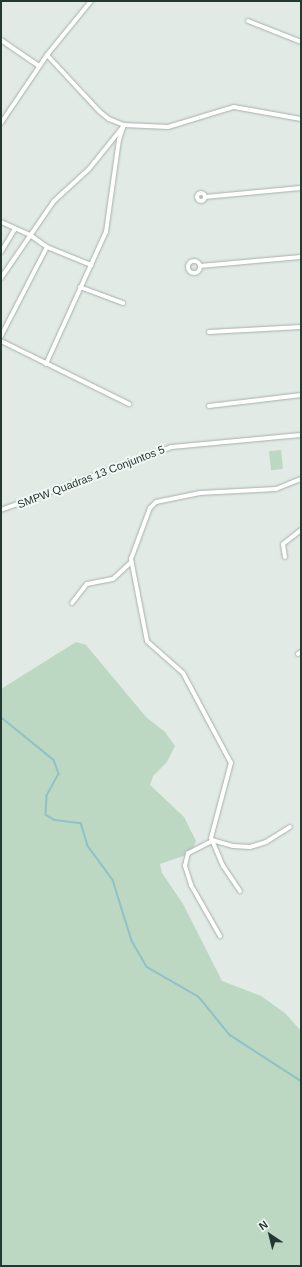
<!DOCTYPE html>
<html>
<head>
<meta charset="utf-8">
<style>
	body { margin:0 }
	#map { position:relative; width:302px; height:1267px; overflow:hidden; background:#e1eae5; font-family:Arial,sans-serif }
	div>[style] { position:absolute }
	.green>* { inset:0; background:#bcd8c3; transform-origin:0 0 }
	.stream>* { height:1.5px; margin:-0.75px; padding:0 0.75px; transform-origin:0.75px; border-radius:0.75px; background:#8fc1c8 }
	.roads { filter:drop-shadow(0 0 1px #a5b1ac) drop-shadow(0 0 1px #a5b1ac) }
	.street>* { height:4px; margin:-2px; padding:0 2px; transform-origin:2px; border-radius:2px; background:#fff }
	.street>.ring { margin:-2px; padding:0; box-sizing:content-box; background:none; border:4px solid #fff; border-radius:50% }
	span { translate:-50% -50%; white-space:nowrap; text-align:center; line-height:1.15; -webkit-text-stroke:4px #f1f7f4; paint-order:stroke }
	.street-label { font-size:11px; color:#243832 }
	.frame { position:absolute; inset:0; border:2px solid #243832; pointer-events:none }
	.north { position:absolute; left:250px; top:1215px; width:40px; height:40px; -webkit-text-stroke:3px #f1f7f4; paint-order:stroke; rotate:325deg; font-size:11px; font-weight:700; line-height:16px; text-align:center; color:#243832 }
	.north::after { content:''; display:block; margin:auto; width:14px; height:18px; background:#243832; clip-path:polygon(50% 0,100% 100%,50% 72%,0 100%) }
</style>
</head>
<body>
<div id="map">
	<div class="green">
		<i style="left:281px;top:450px;width:19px;height:12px;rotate:84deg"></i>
		<i style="clip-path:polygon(76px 642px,86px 645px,146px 717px,165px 732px,175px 746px,167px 762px,153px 776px,150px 785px,184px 817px,196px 841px,193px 849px,186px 855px,160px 864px,162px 873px,183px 904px,222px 981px,261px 996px,285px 1013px,301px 1031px,301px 1266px,1px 1266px,1px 689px)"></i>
	</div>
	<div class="stream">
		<i style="left:1px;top:717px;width:68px;rotate:39.1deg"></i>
		<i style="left:54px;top:760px;width:15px;rotate:70deg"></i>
		<i style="left:59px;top:774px;width:25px;rotate:119deg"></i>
		<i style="left:47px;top:796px;width:19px;rotate:93deg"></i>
		<i style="left:46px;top:815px;width:10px;rotate:29deg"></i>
		<i style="left:55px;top:820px;width:26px;rotate:7deg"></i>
		<i style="left:81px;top:823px;width:24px;rotate:73deg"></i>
		<i style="left:88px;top:846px;width:42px;rotate:53.7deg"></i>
		<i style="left:113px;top:880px;width:64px;rotate:72.7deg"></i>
		<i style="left:132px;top:941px;width:30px;rotate:60deg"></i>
		<i style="left:147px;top:967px;width:60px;rotate:30deg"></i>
		<i style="left:199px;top:997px;width:49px;rotate:50.8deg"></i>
		<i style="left:230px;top:1035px;width:85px;rotate:32.9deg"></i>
	</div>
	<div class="roads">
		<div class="street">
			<i style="left:248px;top:21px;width:57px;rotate:21.6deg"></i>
			<i style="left:1px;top:40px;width:46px;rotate:34.4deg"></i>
			<i style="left:47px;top:55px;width:76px;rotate:47.1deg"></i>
			<i style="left:99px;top:111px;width:13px;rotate:39deg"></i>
			<i style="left:109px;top:119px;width:16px;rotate:22deg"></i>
			<i style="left:124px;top:125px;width:44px;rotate:2.6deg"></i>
			<i style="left:168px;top:127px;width:69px;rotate:-16.9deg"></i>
			<i style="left:234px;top:107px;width:68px;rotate:10.2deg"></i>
			<i style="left:1px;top:123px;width:82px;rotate:-55.9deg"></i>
			<i style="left:47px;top:55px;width:70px;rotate:-50.8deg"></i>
			<i class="ring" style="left:197px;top:193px;width:4px;height:4px"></i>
			<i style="left:205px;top:197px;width:96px;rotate:-5.4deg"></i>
			<i style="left:1px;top:222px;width:32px;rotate:24deg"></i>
			<i style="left:30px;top:235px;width:21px;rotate:35deg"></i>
			<i style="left:47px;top:247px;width:48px;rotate:22.2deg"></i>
			<i style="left:1px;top:252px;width:27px;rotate:-59deg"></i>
			<i class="ring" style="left:188px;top:261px;width:8px;height:8px"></i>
			<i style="left:200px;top:266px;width:101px;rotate:-5.1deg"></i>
			<i style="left:1px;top:278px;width:93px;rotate:-55.5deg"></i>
			<i style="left:54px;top:201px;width:47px;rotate:-42.4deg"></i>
			<i style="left:89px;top:169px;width:53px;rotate:-51.2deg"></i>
			<i style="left:80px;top:287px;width:46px;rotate:20.4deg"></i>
			<i style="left:209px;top:332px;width:92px;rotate:-3.1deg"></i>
			<i style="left:1px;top:336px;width:100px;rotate:-62.7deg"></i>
			<i style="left:1px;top:341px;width:143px;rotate:26.2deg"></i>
			<i style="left:46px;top:364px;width:145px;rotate:-65.6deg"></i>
			<i style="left:106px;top:232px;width:93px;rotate:-82deg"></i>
			<i style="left:119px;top:140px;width:16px;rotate:-72deg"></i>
			<i style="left:209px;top:406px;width:93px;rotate:-6.8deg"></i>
			<i style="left:1px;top:510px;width:181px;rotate:-20.3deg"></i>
			<i style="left:171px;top:447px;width:131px;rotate:-5.3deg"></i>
			<i style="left:285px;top:557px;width:13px;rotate:-99deg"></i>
			<i style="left:283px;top:544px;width:23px;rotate:-38deg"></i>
			<i style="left:72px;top:603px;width:24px;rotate:-52deg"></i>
			<i style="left:87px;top:584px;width:26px;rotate:-11deg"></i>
			<i style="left:113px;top:579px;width:25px;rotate:-43deg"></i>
			<i style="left:298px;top:654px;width:4px;rotate:-34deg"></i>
			<i style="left:212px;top:840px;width:22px;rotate:16deg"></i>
			<i style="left:233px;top:846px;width:17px;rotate:3deg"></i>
			<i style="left:250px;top:847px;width:17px;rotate:-17deg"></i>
			<i style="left:266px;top:842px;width:28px;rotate:-32deg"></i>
			<i style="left:212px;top:841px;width:27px;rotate:153deg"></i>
			<i style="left:188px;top:853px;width:13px;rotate:103deg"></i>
			<i style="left:185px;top:866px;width:20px;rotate:72deg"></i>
			<i style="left:191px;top:885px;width:59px;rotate:60.4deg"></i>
			<i style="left:240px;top:891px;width:30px;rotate:-124deg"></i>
			<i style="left:223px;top:866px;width:30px;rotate:-113deg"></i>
			<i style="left:211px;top:838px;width:78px;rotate:-75.1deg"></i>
			<i style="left:231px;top:763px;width:102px;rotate:-118.1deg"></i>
			<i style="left:183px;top:673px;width:48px;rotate:-138.4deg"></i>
			<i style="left:147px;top:641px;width:84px;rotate:-101deg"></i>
			<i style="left:131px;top:559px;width:54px;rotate:-69.6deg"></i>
			<i style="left:150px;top:508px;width:8px;rotate:-45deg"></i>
			<i style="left:156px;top:502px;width:45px;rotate:-11.6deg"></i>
			<i style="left:200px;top:493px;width:76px;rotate:-3deg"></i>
			<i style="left:276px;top:489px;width:27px;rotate:-22deg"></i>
		</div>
	</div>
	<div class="street-label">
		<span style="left:91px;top:477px;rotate:-21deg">SMPW Quadras 13 Conjuntos 5</span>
	</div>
	<div class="frame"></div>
	<div class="north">N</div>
</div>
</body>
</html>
